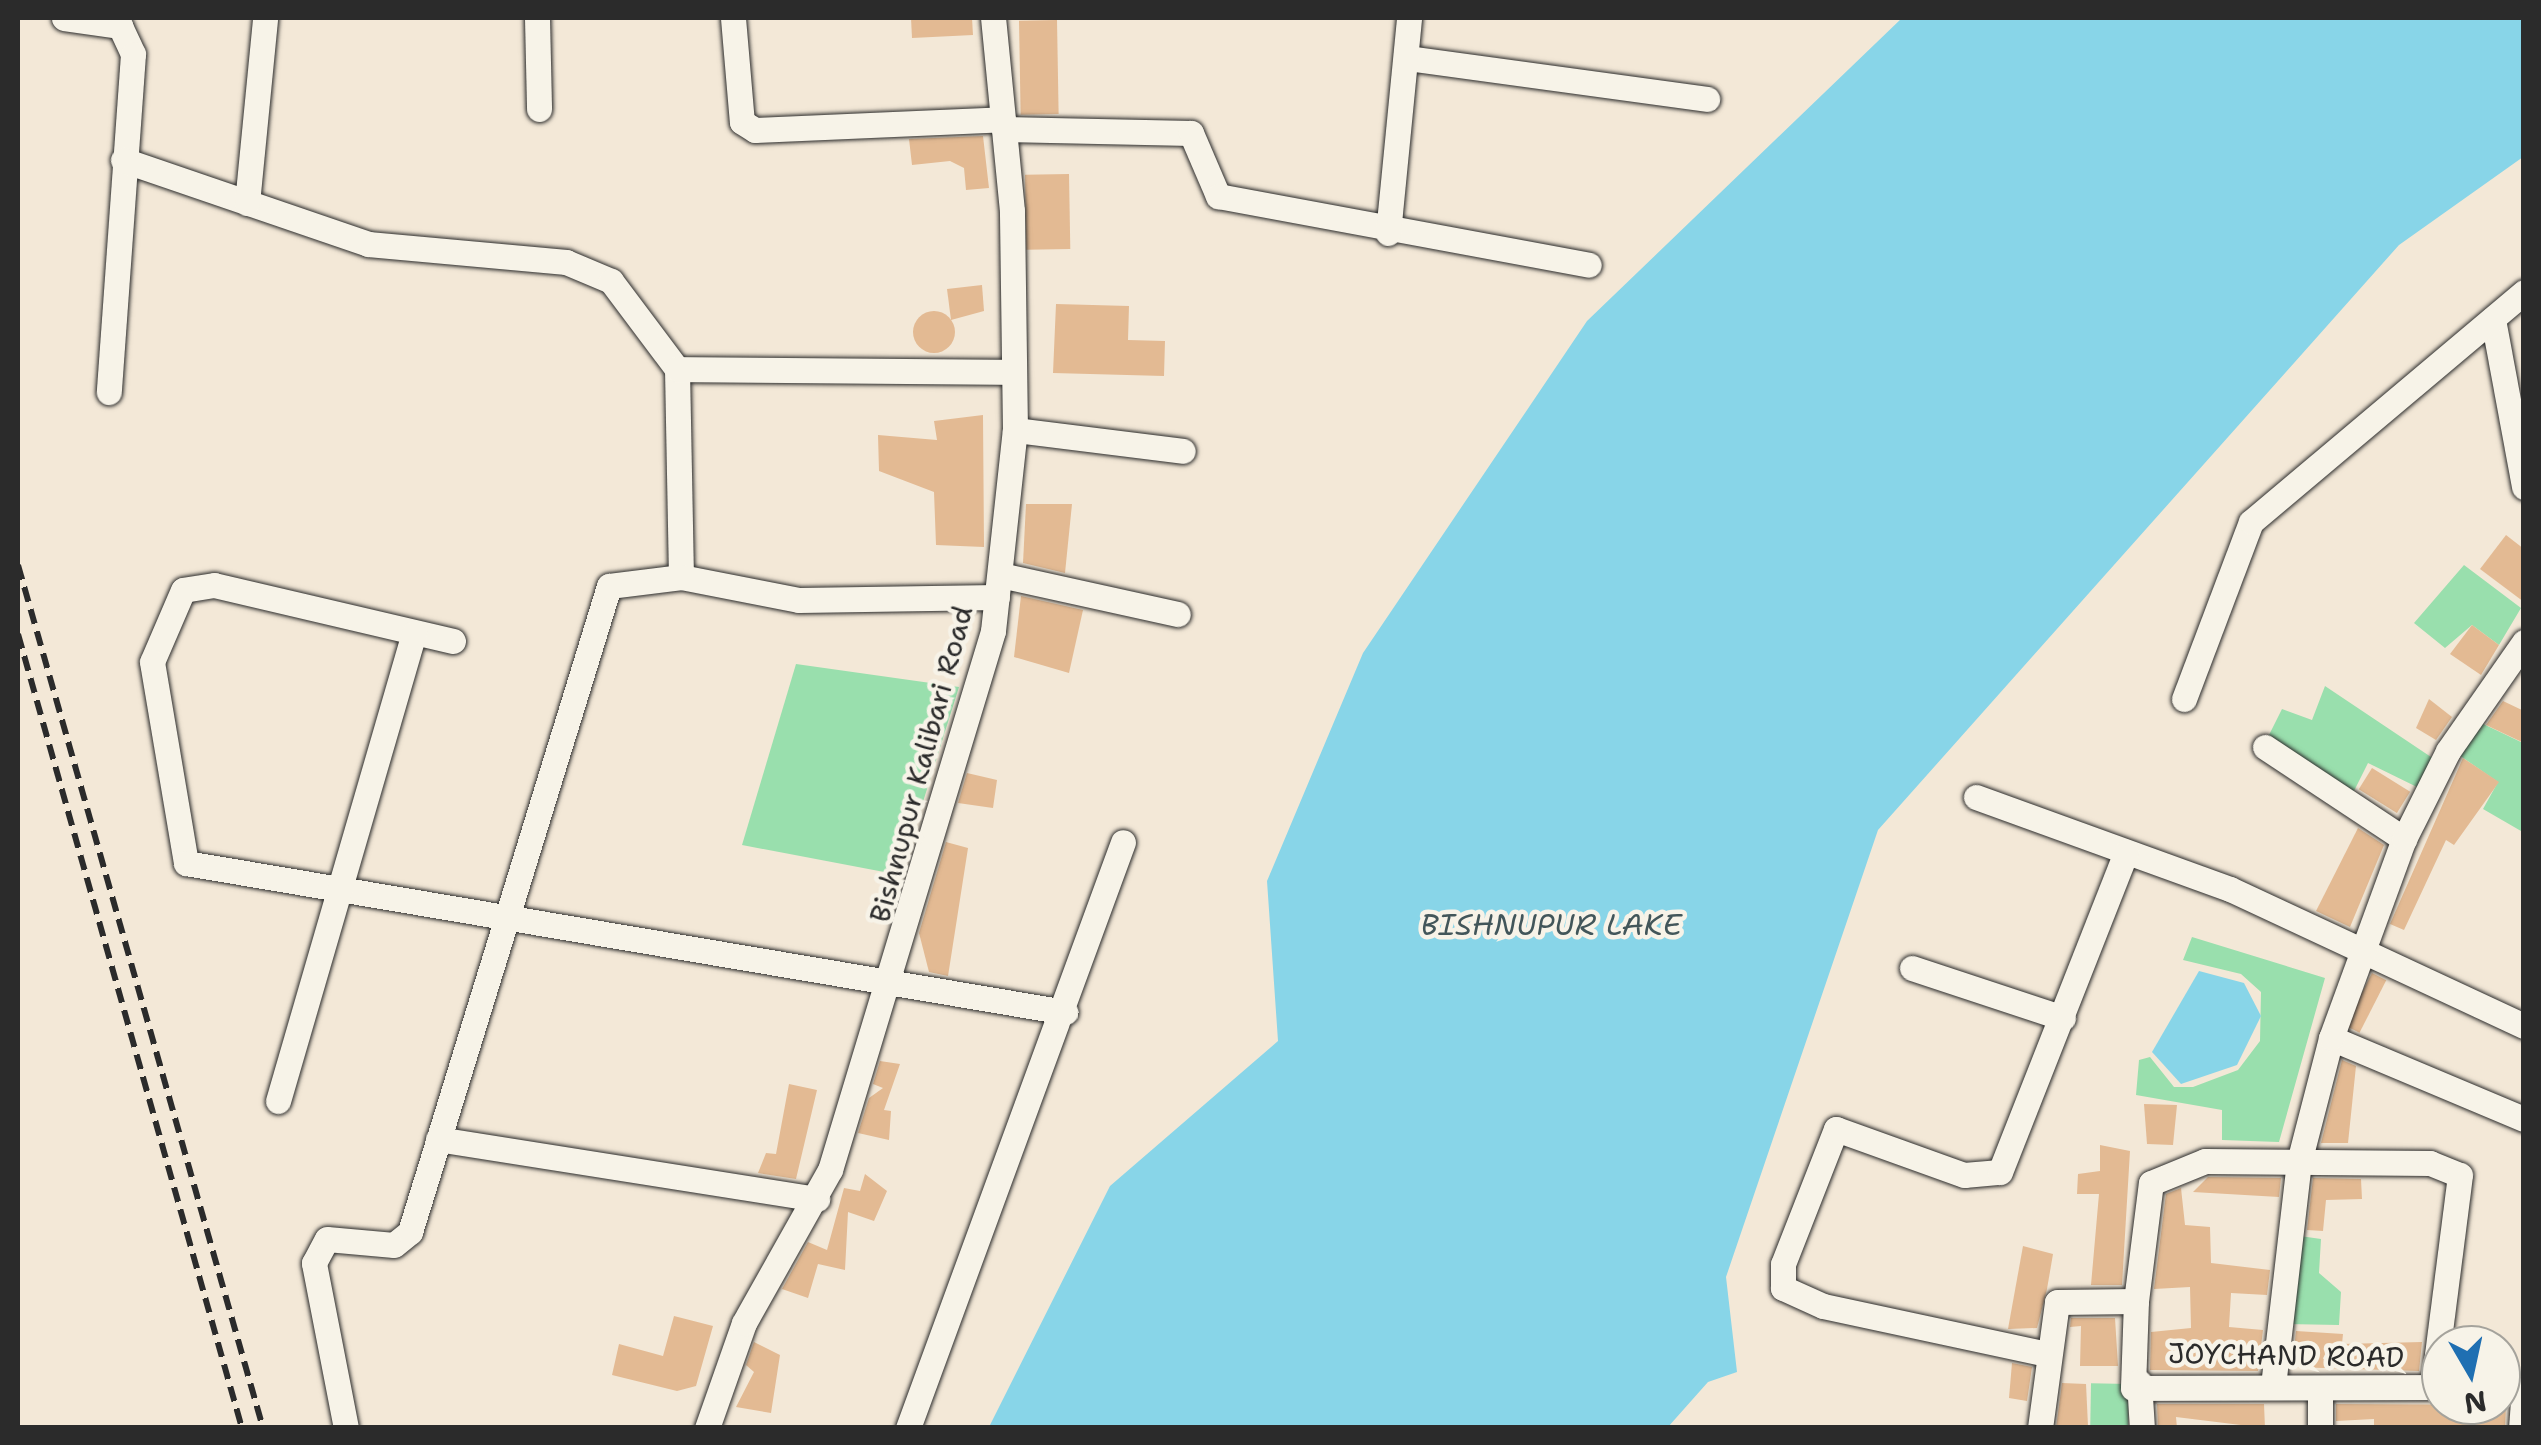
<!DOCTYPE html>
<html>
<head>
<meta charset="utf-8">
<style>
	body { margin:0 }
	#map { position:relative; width:2541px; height:1445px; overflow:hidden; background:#f3e8d7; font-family:"Shantell Sans",sans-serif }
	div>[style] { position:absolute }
	.green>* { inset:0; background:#99dfad; transform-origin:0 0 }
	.water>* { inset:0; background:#88d5e8 }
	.building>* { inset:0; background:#e3ba93; transform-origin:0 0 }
	.round { border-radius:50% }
	.roads { filter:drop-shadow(0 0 2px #2b2b2b) drop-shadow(0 0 2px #2b2b2b) }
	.street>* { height:25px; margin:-12.5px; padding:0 12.5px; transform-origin:12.5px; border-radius:12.5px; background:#f7f3e8 }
	.rail>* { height:6px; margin-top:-3px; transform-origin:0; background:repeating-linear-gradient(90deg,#2b2b2b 0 15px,transparent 0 23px) }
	span { translate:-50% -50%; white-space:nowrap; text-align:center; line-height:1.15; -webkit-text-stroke:9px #f7f3e8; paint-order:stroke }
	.street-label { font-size:28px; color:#2b2b2b }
	.water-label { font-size:30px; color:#42565a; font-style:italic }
	.frame { position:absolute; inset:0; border:20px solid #2b2b2b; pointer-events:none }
	.north { position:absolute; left:2421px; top:1325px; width:100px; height:100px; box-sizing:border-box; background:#f7f3e8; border:2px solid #a5a39c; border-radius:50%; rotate:171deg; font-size:28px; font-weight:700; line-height:40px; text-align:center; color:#2b2b2b }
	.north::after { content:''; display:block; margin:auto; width:35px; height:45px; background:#1f6fb2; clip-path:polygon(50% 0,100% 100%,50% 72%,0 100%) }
</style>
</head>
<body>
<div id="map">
	<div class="green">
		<i style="clip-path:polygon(2464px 565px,2521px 608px,2499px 645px,2472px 625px,2445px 648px,2414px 623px)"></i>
		<i style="clip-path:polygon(796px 664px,959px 687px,900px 875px,742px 845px)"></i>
		<i style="clip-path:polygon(2325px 686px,2434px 759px,2419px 788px,2368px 763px,2352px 795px,2269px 735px,2282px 709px,2312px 720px)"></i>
		<i style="clip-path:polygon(2475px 720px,2523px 743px,2521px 831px,2483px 809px,2498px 782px,2456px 753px)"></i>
		<i style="clip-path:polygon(2192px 937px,2325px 978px,2279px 1142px,2222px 1140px,2222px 1110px,2136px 1095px,2139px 1060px,2150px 1057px,2174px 1087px,2193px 1087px,2238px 1070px,2260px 1041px,2261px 992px,2241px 974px,2183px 960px)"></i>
		<i style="clip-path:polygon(2293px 1235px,2321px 1239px,2319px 1273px,2341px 1292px,2339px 1325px,2285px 1324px)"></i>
		<i style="left:2129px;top:1384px;width:43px;height:38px;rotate:91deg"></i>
	</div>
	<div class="water">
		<i style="clip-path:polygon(1902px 18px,2523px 18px,2523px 157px,2399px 245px,1878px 830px,1726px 1277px,1737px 1372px,1708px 1382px,1668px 1427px,989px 1427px,1110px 1186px,1278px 1041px,1267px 881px,1363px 653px,1587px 321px)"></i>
		<i style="clip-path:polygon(2199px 971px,2244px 983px,2261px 1016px,2237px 1065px,2181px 1084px,2152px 1052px)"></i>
	</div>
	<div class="building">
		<i style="clip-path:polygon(911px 18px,972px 18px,973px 35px,912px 38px)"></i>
		<i style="left:1057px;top:20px;width:94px;height:38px;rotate:89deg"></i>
		<i style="clip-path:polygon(983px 136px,989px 188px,966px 190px,964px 168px,950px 161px,912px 165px,909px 139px)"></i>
		<i style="left:1069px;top:174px;width:75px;height:44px;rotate:89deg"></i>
		<i style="clip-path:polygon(982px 285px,984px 311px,951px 320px,947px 289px)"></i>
		<i style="clip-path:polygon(1056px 304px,1129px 306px,1128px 340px,1165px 341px,1164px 376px,1053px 373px)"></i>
		<i class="round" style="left:913px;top:311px;width:42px;height:42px"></i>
		<i style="clip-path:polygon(983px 415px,984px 547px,936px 545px,934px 492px,879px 471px,878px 435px,937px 440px,934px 421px)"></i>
		<i style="clip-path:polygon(1026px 504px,1072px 504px,1065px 573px,1023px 563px)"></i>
		<i style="clip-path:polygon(2506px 535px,2524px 549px,2524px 602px,2480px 569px)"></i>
		<i style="clip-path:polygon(1021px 596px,1083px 610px,1069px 673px,1014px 657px)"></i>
		<i style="clip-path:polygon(2472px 625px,2499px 645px,2481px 675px,2450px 654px)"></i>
		<i style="clip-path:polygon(2429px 699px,2452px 717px,2436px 740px,2416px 728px)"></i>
		<i style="clip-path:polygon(2503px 701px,2524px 711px,2524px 743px,2486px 725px)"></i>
		<i style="clip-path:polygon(2463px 758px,2499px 782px,2454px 845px,2446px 840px,2404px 930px,2390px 924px)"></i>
		<i style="left:2372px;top:768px;width:45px;height:25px;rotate:32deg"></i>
		<i style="clip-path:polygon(967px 773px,997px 780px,993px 808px,958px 803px)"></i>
		<i style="clip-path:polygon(2358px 828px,2384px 845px,2350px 927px,2316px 911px)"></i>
		<i style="clip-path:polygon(946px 842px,968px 848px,948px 976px,929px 972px,919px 933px)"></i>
		<i style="left:2372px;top:973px;width:16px;height:59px;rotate:27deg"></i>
		<i style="clip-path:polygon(2342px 1060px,2356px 1066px,2348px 1143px,2321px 1143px)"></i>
		<i style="clip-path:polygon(880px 1061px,900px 1064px,884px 1110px,891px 1111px,889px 1140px,858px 1133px,869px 1098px,883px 1088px,873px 1084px)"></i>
		<i style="clip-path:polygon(789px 1084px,817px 1090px,796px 1179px,758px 1173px,766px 1153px,776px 1154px)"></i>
		<i style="clip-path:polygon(2144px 1104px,2177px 1105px,2173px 1145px,2147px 1144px)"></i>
		<i style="clip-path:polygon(2100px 1145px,2130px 1151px,2122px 1285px,2091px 1285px,2099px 1194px,2077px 1194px,2078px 1174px,2100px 1171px)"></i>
		<i style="clip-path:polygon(865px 1174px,887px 1191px,874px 1221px,848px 1212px,845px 1270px,818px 1264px,808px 1298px,782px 1289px,808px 1242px,827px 1250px,844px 1188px,860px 1191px)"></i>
		<i style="clip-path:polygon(2208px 1177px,2281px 1178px,2279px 1197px,2193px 1192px)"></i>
		<i style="clip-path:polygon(2313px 1178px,2361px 1179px,2362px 1199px,2326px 1200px,2323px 1231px,2307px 1230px)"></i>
		<i style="clip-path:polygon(2181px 1188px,2185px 1225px,2210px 1227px,2211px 1263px,2270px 1270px,2267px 1295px,2231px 1293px,2229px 1327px,2263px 1330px,2258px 1371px,2150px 1370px,2151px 1332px,2191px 1328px,2190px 1287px,2154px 1289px,2166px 1194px)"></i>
		<i style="clip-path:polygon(2023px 1246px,2053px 1254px,2047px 1289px,2037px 1328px,2008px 1329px)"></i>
		<i style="clip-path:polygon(674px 1316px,713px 1326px,696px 1386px,677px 1391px,612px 1375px,619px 1344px,663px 1356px)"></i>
		<i style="clip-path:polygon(2071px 1318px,2115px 1318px,2118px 1366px,2080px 1366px,2081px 1326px,2070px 1327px)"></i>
		<i style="clip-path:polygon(2296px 1331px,2343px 1334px,2342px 1344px,2422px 1342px,2419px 1371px,2292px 1367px)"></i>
		<i style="clip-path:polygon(754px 1342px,780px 1355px,771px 1413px,736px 1407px,754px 1372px,746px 1365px)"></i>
		<i style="clip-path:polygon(2012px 1363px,2032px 1367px,2027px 1401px,2009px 1398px)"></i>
		<i style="clip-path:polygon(2062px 1383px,2086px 1384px,2088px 1426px,2056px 1428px)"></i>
		<i style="clip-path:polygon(2157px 1404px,2264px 1404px,2265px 1428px,2176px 1417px,2177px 1428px,2158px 1428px)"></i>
		<i style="clip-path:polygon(2336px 1404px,2506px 1405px,2505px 1428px,2374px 1428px,2374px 1419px,2336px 1421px)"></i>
	</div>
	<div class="roads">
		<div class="street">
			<i style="left:64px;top:18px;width:57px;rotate:8.1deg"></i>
			<i style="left:120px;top:26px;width:31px;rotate:65deg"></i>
			<i style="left:133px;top:54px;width:339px;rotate:94.1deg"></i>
			<i style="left:537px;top:18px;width:91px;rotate:88.7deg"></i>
			<i style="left:733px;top:18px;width:104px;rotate:85.1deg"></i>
			<i style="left:742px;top:122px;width:15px;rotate:32deg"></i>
			<i style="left:755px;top:130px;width:248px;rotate:-2.5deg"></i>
			<i style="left:1408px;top:58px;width:302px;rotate:7.8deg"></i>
			<i style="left:1004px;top:129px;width:187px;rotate:1.2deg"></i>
			<i style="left:1191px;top:133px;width:69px;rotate:66.8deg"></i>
			<i style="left:1218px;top:196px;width:377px;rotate:10.5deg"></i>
			<i style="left:123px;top:160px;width:259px;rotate:18.9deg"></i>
			<i style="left:368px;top:244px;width:199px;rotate:5.2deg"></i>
			<i style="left:566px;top:262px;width:49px;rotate:22.9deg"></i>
			<i style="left:611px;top:281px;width:110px;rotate:53.1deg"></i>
			<i style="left:677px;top:369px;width:208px;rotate:88.9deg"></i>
			<i style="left:247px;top:203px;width:186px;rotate:-84.4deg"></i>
			<i style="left:1388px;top:233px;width:216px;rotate:-84.4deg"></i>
			<i style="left:2493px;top:319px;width:171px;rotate:79.5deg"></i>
			<i style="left:677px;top:369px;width:337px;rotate:0.5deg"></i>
			<i style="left:1015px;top:430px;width:169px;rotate:7.1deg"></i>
			<i style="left:1000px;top:575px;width:182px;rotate:12.4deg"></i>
			<i style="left:453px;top:641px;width:245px;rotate:-166.8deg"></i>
			<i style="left:214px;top:585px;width:31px;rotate:171deg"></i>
			<i style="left:183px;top:590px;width:78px;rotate:113.3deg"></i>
			<i style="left:152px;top:662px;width:204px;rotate:80.4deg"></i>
			<i style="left:186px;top:863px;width:892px;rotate:9.62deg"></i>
			<i style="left:2184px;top:699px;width:189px;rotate:-69.3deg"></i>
			<i style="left:2251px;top:522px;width:357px;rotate:-40.1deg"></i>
			<i style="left:2265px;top:747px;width:167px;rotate:33.5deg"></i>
			<i style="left:1976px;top:797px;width:270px;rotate:19.9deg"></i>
			<i style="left:2230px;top:889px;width:324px;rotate:25deg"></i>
			<i style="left:1912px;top:968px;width:159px;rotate:18.3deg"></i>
			<i style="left:2331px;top:1038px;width:209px;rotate:22.8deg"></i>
			<i style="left:278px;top:1101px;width:487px;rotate:-73.8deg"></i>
			<i style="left:438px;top:1139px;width:384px;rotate:9deg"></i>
			<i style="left:2136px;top:1301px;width:87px;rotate:92deg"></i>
			<i style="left:2133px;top:1388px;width:308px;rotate:-0.2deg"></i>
			<i style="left:2047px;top:1354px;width:229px;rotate:-167.9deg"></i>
			<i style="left:1823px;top:1306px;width:44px;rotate:-155.8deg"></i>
			<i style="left:1783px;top:1288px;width:24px;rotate:-90deg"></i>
			<i style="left:1783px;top:1264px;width:145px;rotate:-68.6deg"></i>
			<i style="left:1836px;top:1129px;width:136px;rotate:19.8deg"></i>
			<i style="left:1964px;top:1175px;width:36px;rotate:-5deg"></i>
			<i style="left:2000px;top:1172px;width:344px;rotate:-68.5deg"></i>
			<i style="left:2139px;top:1382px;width:46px;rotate:86.3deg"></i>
			<i style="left:2273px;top:1386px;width:226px;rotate:-83.4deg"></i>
			<i style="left:2299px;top:1162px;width:128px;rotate:-75.5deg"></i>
			<i style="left:2331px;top:1038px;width:212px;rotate:-69.9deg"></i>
			<i style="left:2404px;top:839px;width:98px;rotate:-63.4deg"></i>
			<i style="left:2448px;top:751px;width:133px;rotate:-55.1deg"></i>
			<i style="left:346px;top:1428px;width:168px;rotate:-101deg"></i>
			<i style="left:314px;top:1263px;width:27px;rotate:-62deg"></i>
			<i style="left:327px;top:1239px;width:67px;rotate:5.1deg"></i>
			<i style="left:394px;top:1245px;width:21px;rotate:-39deg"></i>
			<i style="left:410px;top:1232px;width:676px;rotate:-72.88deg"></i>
			<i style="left:609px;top:586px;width:73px;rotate:-7.1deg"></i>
			<i style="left:681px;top:577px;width:120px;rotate:11deg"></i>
			<i style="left:799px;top:600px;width:198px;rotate:-0.9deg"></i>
			<i style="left:707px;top:1428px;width:111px;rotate:-70.6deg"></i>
			<i style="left:744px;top:1323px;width:176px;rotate:-60.7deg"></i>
			<i style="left:830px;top:1170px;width:563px;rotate:-73.17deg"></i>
			<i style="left:993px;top:631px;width:202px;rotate:-83.8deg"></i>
			<i style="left:1015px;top:430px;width:219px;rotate:-90.8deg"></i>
			<i style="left:1012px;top:211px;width:194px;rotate:-95.6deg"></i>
			<i style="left:908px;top:1428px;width:624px;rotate:-69.85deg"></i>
			<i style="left:2040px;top:1428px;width:127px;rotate:-82.3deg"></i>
			<i style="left:2057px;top:1302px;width:79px;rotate:-0.7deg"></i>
			<i style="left:2136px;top:1301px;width:119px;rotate:-82.8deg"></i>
			<i style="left:2151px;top:1183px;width:58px;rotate:-22.2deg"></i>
			<i style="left:2205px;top:1161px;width:225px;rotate:0.5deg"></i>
			<i style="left:2430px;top:1163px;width:32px;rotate:22deg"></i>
			<i style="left:2460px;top:1175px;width:214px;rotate:97.3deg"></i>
			<i style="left:2320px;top:1428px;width:37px;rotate:-90deg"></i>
			<i style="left:2521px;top:1428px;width:40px;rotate:-85.7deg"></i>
		</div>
	</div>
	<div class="rail">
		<i style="left:18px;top:565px;width:897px;rotate:74.15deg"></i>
		<i style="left:18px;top:634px;width:825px;rotate:74.25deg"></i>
	</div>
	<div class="street-label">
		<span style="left:921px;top:764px;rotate:-75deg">Bishnupur Kalibari Road</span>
		<span style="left:2286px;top:1355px;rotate:1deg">JOYCHAND ROAD</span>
	</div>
	<div class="water-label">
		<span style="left:1551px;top:925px">BISHNUPUR LAKE</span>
	</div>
	<div class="frame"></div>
	<div class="north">N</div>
</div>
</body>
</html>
